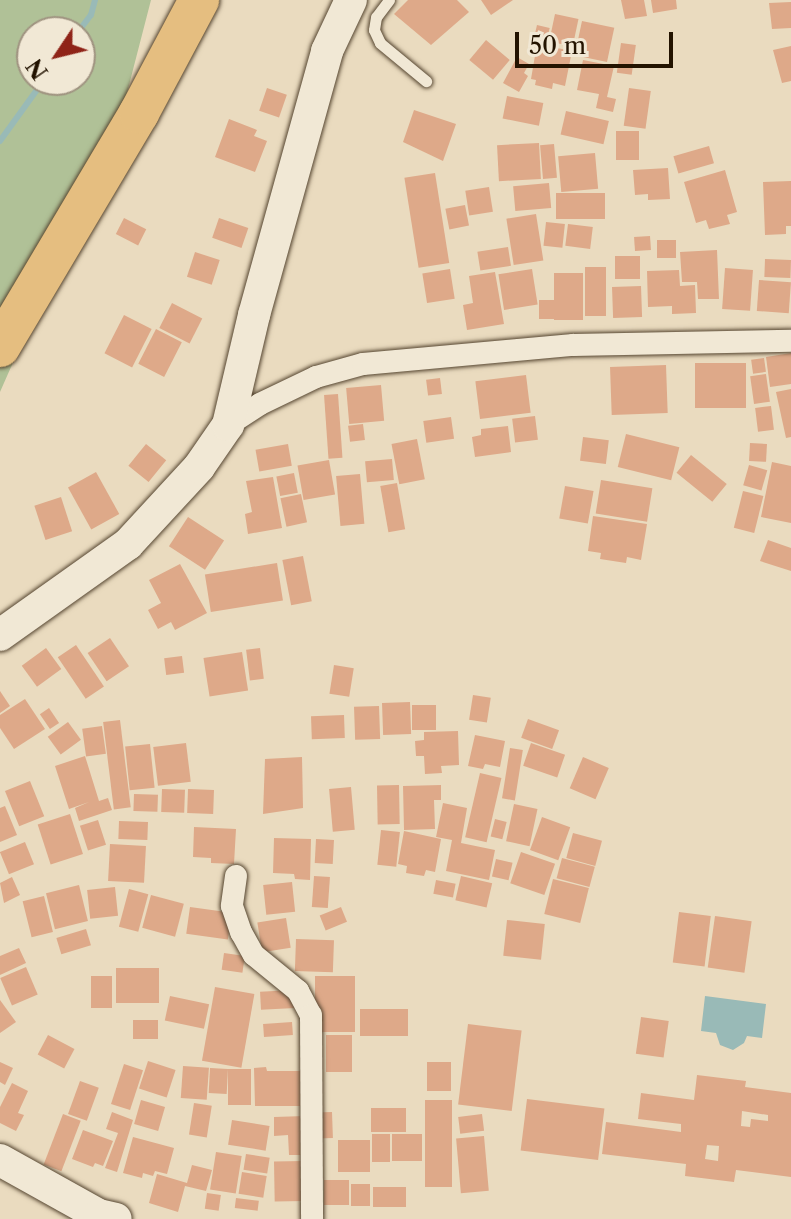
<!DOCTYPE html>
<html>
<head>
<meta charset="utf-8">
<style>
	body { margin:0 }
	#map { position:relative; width:791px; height:1219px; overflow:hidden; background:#eadbbf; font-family:"Libre Caslon Text",serif }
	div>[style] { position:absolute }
	.green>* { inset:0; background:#b0c197 }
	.water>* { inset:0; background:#99bab7 }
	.stream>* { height:6px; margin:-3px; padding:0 3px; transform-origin:3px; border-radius:3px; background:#99bab7 }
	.building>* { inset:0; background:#dea989; transform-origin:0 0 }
	.roads { filter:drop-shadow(0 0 2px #554530) drop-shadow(0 0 2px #554530) }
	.lane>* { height:11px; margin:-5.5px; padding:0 5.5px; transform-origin:5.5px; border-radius:5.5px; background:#f1e8d5 }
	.street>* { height:22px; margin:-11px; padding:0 11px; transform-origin:11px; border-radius:11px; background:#f1e8d5 }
	.secondary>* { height:32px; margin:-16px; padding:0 16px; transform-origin:16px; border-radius:16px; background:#f1e8d5 }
	.highway>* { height:40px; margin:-20px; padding:0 20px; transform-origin:20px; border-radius:20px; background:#e5be80 }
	span { translate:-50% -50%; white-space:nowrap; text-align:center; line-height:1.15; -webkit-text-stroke:8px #f1e8d5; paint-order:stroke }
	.north { position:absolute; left:16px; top:16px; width:80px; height:80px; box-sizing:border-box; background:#f1e8d5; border:2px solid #9f9380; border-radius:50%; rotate:235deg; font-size:22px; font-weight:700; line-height:32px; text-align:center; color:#231300 }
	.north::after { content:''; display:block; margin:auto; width:28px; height:36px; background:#8f2418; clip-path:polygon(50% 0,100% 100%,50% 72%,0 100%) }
	.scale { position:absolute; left:515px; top:32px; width:158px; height:36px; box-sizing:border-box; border:4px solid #231300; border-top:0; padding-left:10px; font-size:24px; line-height:28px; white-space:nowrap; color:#231300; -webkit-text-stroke:6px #f1e8d5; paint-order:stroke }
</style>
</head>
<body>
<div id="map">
	<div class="green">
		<i style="clip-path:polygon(evenodd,0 0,151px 0,120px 120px,0 392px,0 0,32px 32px,80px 32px,80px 80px,32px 80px,32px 32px)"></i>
	</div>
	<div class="water">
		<i style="clip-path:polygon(705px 996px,766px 1004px,762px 1038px,747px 1036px,744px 1043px,733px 1050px,720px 1045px,716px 1033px,701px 1031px)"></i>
	</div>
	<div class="stream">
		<i style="left:78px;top:32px;width:21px;rotate:-53deg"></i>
		<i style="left:91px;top:15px;width:16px;rotate:-75deg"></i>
		<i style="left:0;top:141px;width:75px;rotate:-54.2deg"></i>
	</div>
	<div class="building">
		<i style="clip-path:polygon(408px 0,457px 0,469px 12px,431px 45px,394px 14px)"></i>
		<i style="clip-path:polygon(481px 0,513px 0,491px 15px)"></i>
		<i style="clip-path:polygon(621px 0,644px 0,647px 16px,625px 19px)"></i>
		<i style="clip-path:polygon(651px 0,676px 0,677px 9px,653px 13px)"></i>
		<i style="clip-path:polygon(791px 2px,791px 28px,772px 29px,769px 3px)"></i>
		<i style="left:555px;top:14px;width:24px;height:28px;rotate:12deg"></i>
		<i style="left:582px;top:21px;width:33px;height:35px;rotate:12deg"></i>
		<i style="left:537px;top:25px;width:13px;height:15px;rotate:13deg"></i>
		<i style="left:486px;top:40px;width:31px;height:26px;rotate:40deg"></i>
		<i style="left:621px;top:43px;width:15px;height:30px;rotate:8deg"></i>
		<i style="clip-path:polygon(537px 44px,572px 51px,565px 86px,553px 83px,552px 89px,535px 85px,536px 80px,531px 79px)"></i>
		<i style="clip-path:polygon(791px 46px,791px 81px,782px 83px,773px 50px)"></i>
		<i style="clip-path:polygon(517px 57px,529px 64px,524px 73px,528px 76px,519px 92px,503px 83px)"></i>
		<i style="clip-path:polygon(583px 60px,614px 66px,607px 97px,616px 99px,613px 112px,596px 108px,599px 94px,577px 90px)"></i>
		<i style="left:267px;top:88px;width:21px;height:24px;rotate:19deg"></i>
		<i style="left:629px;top:88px;width:22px;height:38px;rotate:8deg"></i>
		<i style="left:507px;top:96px;width:37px;height:23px;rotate:11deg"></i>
		<i style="clip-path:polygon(414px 110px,456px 124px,443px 161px,403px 142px)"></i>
		<i style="left:566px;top:111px;width:44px;height:24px;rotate:13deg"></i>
		<i style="clip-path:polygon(229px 119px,257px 130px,254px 136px,267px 141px,255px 172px,215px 157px)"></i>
		<i style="left:639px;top:131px;width:29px;height:23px;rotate:90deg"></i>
		<i style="left:539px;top:143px;width:36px;height:42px;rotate:87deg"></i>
		<i style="left:554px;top:144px;width:34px;height:14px;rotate:85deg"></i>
		<i style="left:709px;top:146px;width:18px;height:37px;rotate:74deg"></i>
		<i style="left:595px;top:153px;width:36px;height:37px;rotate:85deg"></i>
		<i style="clip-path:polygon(668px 168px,670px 199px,648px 200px,648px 194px,635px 195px,633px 170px)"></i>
		<i style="clip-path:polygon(725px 170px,737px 212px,727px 215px,730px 224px,709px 229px,706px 220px,696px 223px,684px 182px)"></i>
		<i style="left:435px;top:173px;width:91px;height:31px;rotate:81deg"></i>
		<i style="clip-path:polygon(791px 181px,791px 226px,786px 226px,786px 234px,765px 235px,763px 182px)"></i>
		<i style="left:549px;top:183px;width:25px;height:36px;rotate:85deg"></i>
		<i style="left:489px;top:187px;width:25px;height:24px;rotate:81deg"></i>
		<i style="left:556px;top:193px;width:49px;height:26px"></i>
		<i style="left:465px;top:205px;width:21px;height:20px;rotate:79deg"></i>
		<i style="left:536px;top:214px;width:47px;height:30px;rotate:81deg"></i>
		<i style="left:124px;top:218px;width:25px;height:18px;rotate:27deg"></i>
		<i style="left:219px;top:218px;width:31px;height:21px;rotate:19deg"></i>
		<i style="left:546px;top:222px;width:19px;height:24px;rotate:6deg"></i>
		<i style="left:568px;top:224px;width:25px;height:22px;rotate:7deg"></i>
		<i style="left:650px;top:236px;width:14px;height:16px;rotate:86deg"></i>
		<i style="left:657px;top:240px;width:19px;height:18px"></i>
		<i style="left:508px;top:247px;width:19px;height:31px;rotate:81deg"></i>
		<i style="clip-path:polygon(717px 250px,719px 299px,698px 299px,697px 282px,682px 282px,680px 252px)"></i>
		<i style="left:195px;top:252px;width:26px;height:26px;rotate:18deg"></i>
		<i style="left:640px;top:256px;width:23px;height:25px;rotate:90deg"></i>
		<i style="left:765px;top:259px;width:26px;height:18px;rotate:2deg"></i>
		<i style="left:585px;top:267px;width:21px;height:49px"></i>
		<i style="left:725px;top:268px;width:28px;height:41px;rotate:4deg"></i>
		<i style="left:450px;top:269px;width:30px;height:28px;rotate:81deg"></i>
		<i style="left:532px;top:269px;width:36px;height:34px;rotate:81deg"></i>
		<i style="clip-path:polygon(679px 270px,680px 286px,695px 285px,696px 313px,672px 314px,672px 306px,648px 307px,647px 271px)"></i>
		<i style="clip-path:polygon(495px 272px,504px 324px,467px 330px,463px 305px,473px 303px,469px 276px)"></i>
		<i style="left:554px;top:273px;width:29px;height:47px"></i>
		<i style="left:759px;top:280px;width:32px;height:31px;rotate:4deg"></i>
		<i style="left:641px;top:286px;width:31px;height:29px;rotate:88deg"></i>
		<i style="left:539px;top:300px;width:15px;height:19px"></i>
		<i style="left:172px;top:303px;width:34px;height:28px;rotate:27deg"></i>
		<i style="left:124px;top:315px;width:31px;height:43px;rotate:27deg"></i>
		<i style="left:156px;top:329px;width:29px;height:39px;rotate:27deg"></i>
		<i style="clip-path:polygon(791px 353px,791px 384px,770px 387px,766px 357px)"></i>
		<i style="left:764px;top:358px;width:14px;height:13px;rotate:82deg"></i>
		<i style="left:695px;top:363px;width:51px;height:45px"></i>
		<i style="left:666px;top:365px;width:48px;height:56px;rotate:88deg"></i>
		<i style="left:766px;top:374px;width:28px;height:16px;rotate:82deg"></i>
		<i style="left:526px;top:375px;width:38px;height:51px;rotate:83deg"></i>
		<i style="left:440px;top:378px;width:16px;height:14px;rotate:83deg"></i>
		<i style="left:381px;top:385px;width:36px;height:35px;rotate:85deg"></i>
		<i style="clip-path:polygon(791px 389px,791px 437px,786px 438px,776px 392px)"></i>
		<i style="left:338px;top:394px;width:64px;height:14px;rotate:86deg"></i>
		<i style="left:771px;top:406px;width:24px;height:16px;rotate:83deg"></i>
		<i style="left:535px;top:416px;width:24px;height:23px;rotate:83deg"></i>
		<i style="left:451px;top:417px;width:22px;height:28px;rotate:82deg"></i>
		<i style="left:363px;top:424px;width:16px;height:15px;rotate:83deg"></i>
		<i style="clip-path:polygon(508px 426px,511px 452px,475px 457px,472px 437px,481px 435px,481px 429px)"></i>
		<i style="left:626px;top:434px;width:55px;height:34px;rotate:14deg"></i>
		<i style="left:583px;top:437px;width:26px;height:24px;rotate:7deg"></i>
		<i style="left:417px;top:439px;width:41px;height:26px;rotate:79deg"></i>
		<i style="left:750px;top:443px;width:17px;height:18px;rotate:3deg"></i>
		<i style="left:146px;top:444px;width:26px;height:28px;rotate:39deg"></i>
		<i style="left:288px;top:444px;width:22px;height:33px;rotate:80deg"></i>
		<i style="left:691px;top:455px;width:46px;height:23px;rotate:39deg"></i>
		<i style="left:392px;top:459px;width:21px;height:27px;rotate:85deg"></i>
		<i style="left:329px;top:460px;width:35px;height:32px;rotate:80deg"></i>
		<i style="clip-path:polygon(772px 462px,791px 466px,791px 523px,761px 517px)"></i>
		<i style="left:749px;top:465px;width:19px;height:21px;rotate:16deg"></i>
		<i style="left:96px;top:472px;width:48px;height:32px;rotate:61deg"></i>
		<i style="left:294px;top:473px;width:20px;height:18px;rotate:79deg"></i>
		<i style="left:360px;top:474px;width:50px;height:24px;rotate:85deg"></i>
		<i style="clip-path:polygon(273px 477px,282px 528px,248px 534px,245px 514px,252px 512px,246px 481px)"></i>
		<i style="left:601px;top:480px;width:52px;height:34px;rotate:9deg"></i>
		<i style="left:397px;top:483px;width:47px;height:17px;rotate:80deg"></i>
		<i style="left:565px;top:486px;width:29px;height:33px;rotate:10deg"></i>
		<i style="left:743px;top:491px;width:21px;height:38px;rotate:14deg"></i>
		<i style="left:301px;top:494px;width:29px;height:21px;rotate:78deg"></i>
		<i style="left:61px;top:497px;width:36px;height:28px;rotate:72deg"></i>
		<i style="clip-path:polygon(593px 516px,647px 524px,641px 560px,627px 557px,626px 563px,600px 559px,601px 553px,588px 551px)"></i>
		<i style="left:188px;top:517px;width:43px;height:35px;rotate:33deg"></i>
		<i style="clip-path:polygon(768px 540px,791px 548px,791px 571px,760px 561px)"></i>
		<i style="left:303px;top:556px;width:46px;height:21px;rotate:79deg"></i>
		<i style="left:277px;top:563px;width:38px;height:73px;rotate:81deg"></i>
		<i style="clip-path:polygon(180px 564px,207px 613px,175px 630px,171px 622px,158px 629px,148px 610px,161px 603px,149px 580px)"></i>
		<i style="left:110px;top:638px;width:34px;height:27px;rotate:56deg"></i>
		<i style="left:76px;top:645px;width:50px;height:22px;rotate:56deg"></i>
		<i style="left:46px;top:648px;width:26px;height:30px;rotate:54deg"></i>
		<i style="left:260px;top:648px;width:31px;height:14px;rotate:83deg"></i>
		<i style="left:242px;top:652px;width:39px;height:39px;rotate:81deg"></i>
		<i style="left:182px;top:656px;width:17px;height:18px;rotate:83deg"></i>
		<i style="left:334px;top:665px;width:20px;height:29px;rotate:9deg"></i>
		<i style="clip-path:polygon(0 691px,10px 706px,0 713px)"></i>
		<i style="left:473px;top:695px;width:18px;height:25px;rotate:9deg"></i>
		<i style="clip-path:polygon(25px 699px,45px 729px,14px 749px,0 728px,0 715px)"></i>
		<i style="left:410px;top:702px;width:32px;height:28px;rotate:88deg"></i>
		<i style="left:412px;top:705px;width:24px;height:25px"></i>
		<i style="left:379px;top:706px;width:33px;height:25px;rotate:88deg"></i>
		<i style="left:49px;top:708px;width:18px;height:11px;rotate:56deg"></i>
		<i style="left:344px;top:715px;width:23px;height:33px;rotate:88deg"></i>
		<i style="left:528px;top:719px;width:33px;height:20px;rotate:20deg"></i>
		<i style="left:120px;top:720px;width:88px;height:17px;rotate:83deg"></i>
		<i style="left:68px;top:722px;width:22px;height:25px;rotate:54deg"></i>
		<i style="left:102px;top:726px;width:28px;height:20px;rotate:82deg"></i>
		<i style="clip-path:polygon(458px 731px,459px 765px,441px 766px,442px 773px,425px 774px,424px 756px,416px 756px,415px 741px,424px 740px,424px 732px)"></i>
		<i style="clip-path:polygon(475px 735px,505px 741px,500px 767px,485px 764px,483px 769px,468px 766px)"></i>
		<i style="left:186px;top:743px;width:39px;height:33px;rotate:83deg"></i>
		<i style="left:531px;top:743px;width:36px;height:24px;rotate:19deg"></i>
		<i style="left:150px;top:744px;width:44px;height:25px;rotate:84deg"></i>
		<i style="left:510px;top:748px;width:13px;height:51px;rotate:9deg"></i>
		<i style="clip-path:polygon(85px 756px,99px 801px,108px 798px,112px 810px,79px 821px,75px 808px,89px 802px,69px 809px,55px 766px)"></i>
		<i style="clip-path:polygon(302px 757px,303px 808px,263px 814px,265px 759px)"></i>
		<i style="left:583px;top:757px;width:28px;height:34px;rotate:23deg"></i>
		<i style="left:480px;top:773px;width:22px;height:66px;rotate:13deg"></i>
		<i style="left:30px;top:781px;width:38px;height:27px;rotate:68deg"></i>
		<i style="left:399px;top:785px;width:39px;height:22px;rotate:89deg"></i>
		<i style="clip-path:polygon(441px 785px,441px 800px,434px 800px,435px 829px,404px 830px,403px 786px)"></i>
		<i style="left:351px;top:787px;width:43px;height:22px;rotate:85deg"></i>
		<i style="left:162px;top:789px;width:23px;height:23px;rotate:2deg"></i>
		<i style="left:188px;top:789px;width:26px;height:24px;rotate:2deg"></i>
		<i style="left:134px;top:794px;width:24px;height:17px;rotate:2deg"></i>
		<i style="clip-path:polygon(443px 803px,467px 808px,461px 843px,495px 850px,489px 880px,446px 871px,452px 840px,436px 837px)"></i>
		<i style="left:514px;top:804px;width:24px;height:38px;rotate:12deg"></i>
		<i style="clip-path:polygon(5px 806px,17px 835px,0 842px,0 808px)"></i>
		<i style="left:70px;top:814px;width:42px;height:34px;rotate:72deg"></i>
		<i style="left:542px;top:817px;width:30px;height:35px;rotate:20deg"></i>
		<i style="left:495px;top:819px;width:12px;height:18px;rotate:14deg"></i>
		<i style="left:98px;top:820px;width:26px;height:19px;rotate:72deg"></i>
		<i style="left:119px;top:821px;width:29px;height:18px;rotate:2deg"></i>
		<i style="clip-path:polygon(194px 827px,236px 829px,234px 864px,211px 863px,211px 858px,193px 857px)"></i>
		<i style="left:381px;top:830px;width:19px;height:35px;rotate:6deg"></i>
		<i style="clip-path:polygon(404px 831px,441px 839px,435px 872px,426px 870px,424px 876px,406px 873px,407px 866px,398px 864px)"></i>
		<i style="left:573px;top:833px;width:30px;height:26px;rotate:15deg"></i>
		<i style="clip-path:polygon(274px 838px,311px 839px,310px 880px,295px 879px,294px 874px,273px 873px)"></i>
		<i style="left:316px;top:839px;width:18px;height:24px;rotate:3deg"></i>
		<i style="left:25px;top:842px;width:24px;height:27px;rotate:68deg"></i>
		<i style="left:110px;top:844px;width:36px;height:37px;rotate:3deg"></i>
		<i style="left:521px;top:852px;width:36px;height:33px;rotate:19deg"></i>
		<i style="left:562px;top:858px;width:34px;height:21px;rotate:15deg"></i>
		<i style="left:496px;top:859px;width:17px;height:18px;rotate:13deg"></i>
		<i style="left:314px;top:876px;width:16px;height:31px;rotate:4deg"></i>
		<i style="left:461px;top:876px;width:32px;height:25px;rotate:13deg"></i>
		<i style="clip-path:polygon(12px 877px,20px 895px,4px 903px,0 883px)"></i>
		<i style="left:553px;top:879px;width:37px;height:36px;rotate:14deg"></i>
		<i style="left:436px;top:880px;width:20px;height:14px;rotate:11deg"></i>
		<i style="left:292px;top:882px;width:30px;height:29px;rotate:84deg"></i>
		<i style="left:79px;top:885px;width:37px;height:34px;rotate:76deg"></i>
		<i style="left:115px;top:887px;width:29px;height:28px;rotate:84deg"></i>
		<i style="left:129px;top:889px;width:20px;height:39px;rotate:15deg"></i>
		<i style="left:151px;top:895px;width:34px;height:34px;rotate:15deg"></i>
		<i style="left:44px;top:896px;width:37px;height:22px;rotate:76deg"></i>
		<i style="left:190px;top:907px;width:42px;height:27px;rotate:8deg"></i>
		<i style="left:341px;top:907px;width:16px;height:23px;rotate:68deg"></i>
		<i style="left:679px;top:912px;width:32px;height:51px;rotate:7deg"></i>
		<i style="left:715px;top:916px;width:37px;height:52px;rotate:8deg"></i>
		<i style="left:286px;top:918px;width:30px;height:29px;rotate:81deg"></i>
		<i style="left:507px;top:920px;width:38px;height:36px;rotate:6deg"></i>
		<i style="left:86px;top:929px;width:17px;height:31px;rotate:73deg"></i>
		<i style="left:296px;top:939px;width:38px;height:32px;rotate:2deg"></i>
		<i style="clip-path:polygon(19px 948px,26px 963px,0 975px,0 956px)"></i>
		<i style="left:224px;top:953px;width:21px;height:17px;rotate:8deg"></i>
		<i style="left:26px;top:967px;width:30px;height:28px;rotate:67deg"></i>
		<i style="left:116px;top:968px;width:43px;height:35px"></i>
		<i style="left:91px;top:976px;width:21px;height:32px"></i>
		<i style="left:315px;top:976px;width:40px;height:56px"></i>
		<i style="left:215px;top:987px;width:40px;height:75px;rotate:10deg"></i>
		<i style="left:294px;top:990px;width:18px;height:34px;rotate:87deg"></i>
		<i style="left:170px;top:996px;width:40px;height:25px;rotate:12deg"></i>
		<i style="clip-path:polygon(0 1000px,16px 1022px,0 1033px)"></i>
		<i style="left:360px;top:1009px;width:48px;height:27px"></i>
		<i style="left:641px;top:1017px;width:28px;height:37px;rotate:8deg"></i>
		<i style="left:133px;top:1020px;width:25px;height:19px"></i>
		<i style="left:292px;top:1022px;width:13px;height:29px;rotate:86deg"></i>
		<i style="left:468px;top:1024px;width:54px;height:81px;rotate:7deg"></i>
		<i style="left:48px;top:1035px;width:30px;height:22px;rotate:28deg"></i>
		<i style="left:326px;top:1035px;width:26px;height:37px"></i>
		<i style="left:148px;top:1061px;width:29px;height:29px;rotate:18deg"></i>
		<i style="clip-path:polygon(0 1062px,13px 1068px,5px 1085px,0 1082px)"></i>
		<i style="left:451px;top:1062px;width:29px;height:24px;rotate:90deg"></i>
		<i style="left:124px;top:1064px;width:20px;height:42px;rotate:18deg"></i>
		<i style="left:183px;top:1066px;width:26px;height:32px;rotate:4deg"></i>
		<i style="clip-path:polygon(266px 1067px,267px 1071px,305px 1071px,306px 1106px,255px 1106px,254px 1068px)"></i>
		<i style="left:210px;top:1068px;width:18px;height:25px;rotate:3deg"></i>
		<i style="left:228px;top:1069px;width:23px;height:36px"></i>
		<i style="clip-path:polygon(evenodd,697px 1075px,746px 1081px,745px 1087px,791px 1093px,791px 1177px,736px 1170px,734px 1182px,685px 1176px,686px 1164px,602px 1154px,606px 1122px,681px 1132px,681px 1124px,638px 1119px,641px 1093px,694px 1100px,697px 1075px,742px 1111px,768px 1115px,768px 1121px,751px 1119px,750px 1127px,741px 1126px,742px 1111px,697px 1075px,707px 1145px,719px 1146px,718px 1161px,705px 1159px,707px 1145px)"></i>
		<i style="left:80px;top:1081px;width:20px;height:35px;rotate:20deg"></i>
		<i style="clip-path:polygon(12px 1083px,28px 1091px,18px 1113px,24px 1115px,16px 1131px,0 1123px,0 1107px)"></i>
		<i style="left:527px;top:1099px;width:78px;height:52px;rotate:7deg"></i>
		<i style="left:141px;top:1100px;width:25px;height:25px;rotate:16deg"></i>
		<i style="left:425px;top:1100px;width:27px;height:87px"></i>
		<i style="left:194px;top:1103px;width:18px;height:32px;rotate:9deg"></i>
		<i style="left:371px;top:1108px;width:35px;height:24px"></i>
		<i style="clip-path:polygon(112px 1112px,133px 1120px,117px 1172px,105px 1168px,118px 1133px,106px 1129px)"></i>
		<i style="left:332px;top:1112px;width:26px;height:16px;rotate:88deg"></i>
		<i style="left:63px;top:1114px;width:19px;height:54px;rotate:21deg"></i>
		<i style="left:482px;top:1114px;width:17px;height:24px;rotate:83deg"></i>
		<i style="clip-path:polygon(305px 1116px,306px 1155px,289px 1155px,288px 1135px,274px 1136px,274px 1117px)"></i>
		<i style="left:232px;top:1120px;width:38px;height:25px;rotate:9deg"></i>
		<i style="clip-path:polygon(83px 1130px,113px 1141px,103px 1166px,95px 1163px,93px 1167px,72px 1159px)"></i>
		<i style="left:372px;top:1134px;width:18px;height:28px"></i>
		<i style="left:392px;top:1134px;width:30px;height:27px"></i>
		<i style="left:484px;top:1136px;width:55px;height:28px;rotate:85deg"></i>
		<i style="clip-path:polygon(133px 1137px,174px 1148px,167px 1174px,155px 1171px,153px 1176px,143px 1173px,142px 1178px,123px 1173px)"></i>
		<i style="left:370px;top:1140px;width:32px;height:32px;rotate:90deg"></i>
		<i style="left:216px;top:1152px;width:26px;height:38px;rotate:9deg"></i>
		<i style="left:246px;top:1154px;width:24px;height:16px;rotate:9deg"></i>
		<i style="left:303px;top:1161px;width:40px;height:29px;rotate:89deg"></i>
		<i style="clip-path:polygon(192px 1165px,212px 1170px,206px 1191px,185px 1186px,178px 1212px,149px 1203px,157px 1174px,187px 1183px)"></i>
		<i style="left:242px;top:1172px;width:25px;height:22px;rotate:9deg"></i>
		<i style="left:349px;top:1180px;width:25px;height:25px;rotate:90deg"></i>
		<i style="left:351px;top:1184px;width:19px;height:22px"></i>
		<i style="left:406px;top:1187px;width:20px;height:33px;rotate:90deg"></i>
		<i style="left:207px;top:1193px;width:14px;height:16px;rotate:8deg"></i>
		<i style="left:236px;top:1198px;width:23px;height:10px;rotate:7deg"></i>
	</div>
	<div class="roads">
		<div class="lane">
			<i style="left:389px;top:0;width:21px;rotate:127deg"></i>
			<i style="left:376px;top:17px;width:13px;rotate:99deg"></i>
			<i style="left:374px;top:30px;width:14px;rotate:65deg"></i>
			<i style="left:380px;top:43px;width:60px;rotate:39.6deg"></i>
		</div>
		<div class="street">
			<i style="left:228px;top:425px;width:38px;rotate:-33deg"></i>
			<i style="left:260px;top:404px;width:62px;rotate:-25.7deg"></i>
			<i style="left:316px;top:377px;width:49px;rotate:-15.5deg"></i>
			<i style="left:363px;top:364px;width:211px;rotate:-5.2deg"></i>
			<i style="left:573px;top:345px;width:218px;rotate:-1.1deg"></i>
			<i style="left:236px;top:876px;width:30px;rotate:98deg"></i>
			<i style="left:232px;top:906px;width:28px;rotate:71deg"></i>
			<i style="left:241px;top:932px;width:26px;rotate:61deg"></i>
			<i style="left:254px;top:955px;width:57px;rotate:39.3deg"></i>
			<i style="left:298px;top:991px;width:27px;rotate:62deg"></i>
			<i style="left:311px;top:1015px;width:204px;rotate:89.7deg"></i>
		</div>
		<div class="secondary">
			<i style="left:0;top:635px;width:157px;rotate:-35.4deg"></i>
			<i style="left:128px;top:544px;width:105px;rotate:-47.3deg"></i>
			<i style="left:199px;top:467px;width:51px;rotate:-55.4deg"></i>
			<i style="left:228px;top:425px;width:113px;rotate:-76.7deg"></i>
			<i style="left:254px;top:315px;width:274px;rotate:-74.5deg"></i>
			<i style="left:327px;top:51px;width:56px;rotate:-64.8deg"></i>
			<i style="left:0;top:1160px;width:113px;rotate:29.1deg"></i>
			<i style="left:99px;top:1215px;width:17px;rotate:13deg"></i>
		</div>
		<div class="highway">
			<i style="left:0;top:347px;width:272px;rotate:-59.3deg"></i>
			<i style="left:139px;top:113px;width:128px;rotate:-62deg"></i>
		</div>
	</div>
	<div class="north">N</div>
	<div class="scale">50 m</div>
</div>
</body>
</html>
